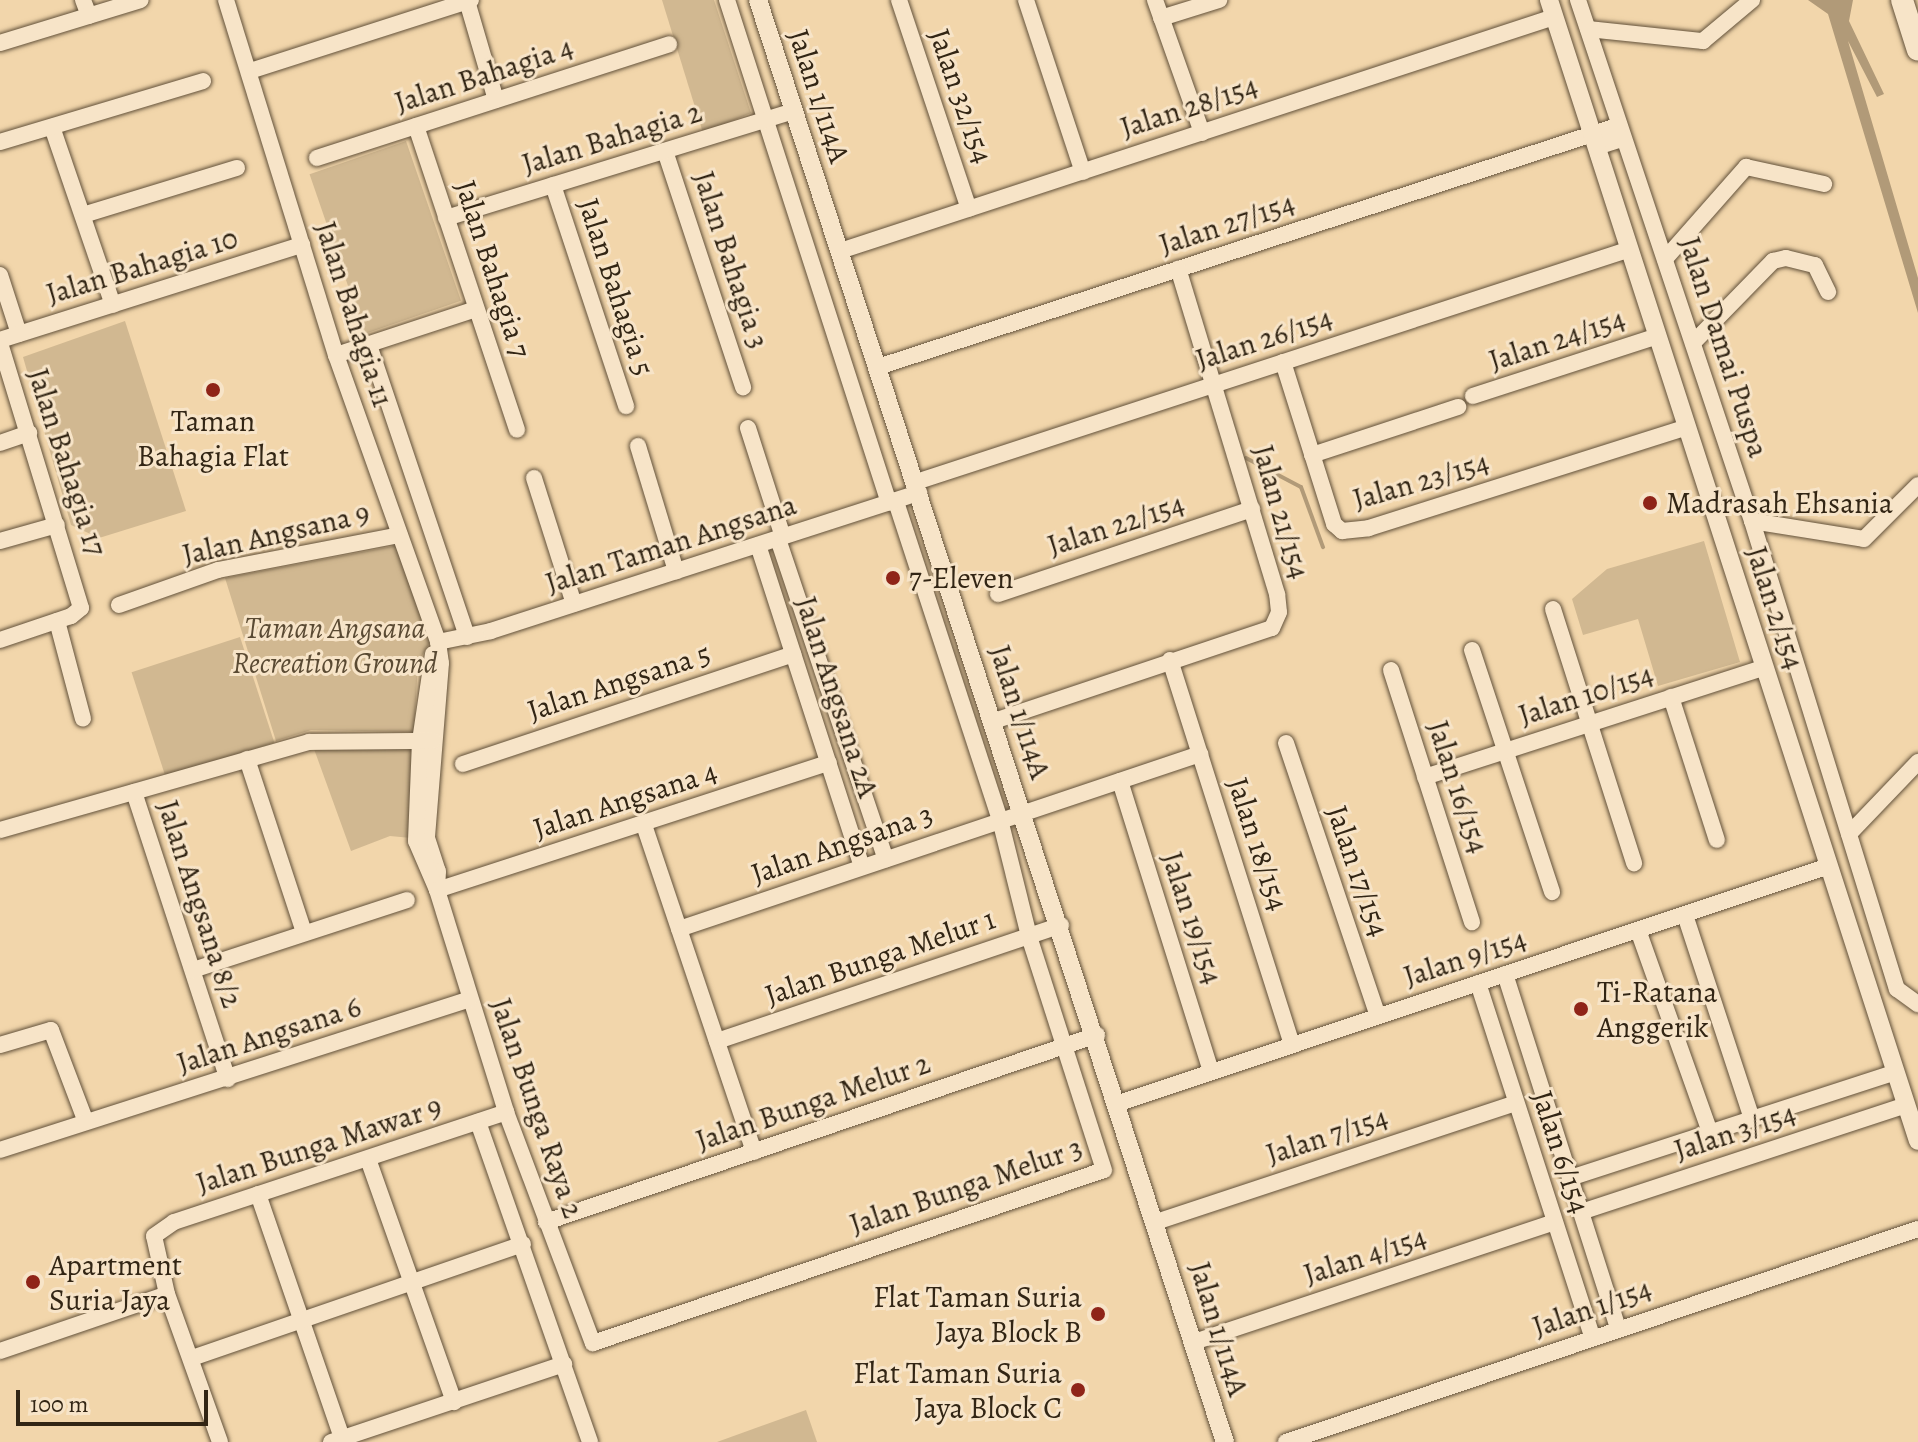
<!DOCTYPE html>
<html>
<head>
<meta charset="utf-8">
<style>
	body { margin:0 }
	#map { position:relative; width:1918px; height:1442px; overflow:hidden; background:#f2d6ab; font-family:Alegreya,serif }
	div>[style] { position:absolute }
	.green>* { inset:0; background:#d1b891; transform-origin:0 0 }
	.water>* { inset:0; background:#b19a78 }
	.stream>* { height:4px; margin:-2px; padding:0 2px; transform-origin:2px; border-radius:2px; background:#b19a78 }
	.roads { filter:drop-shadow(0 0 2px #62513a) drop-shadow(0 0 2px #62513a) }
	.minor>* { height:16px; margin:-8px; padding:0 8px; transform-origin:8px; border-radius:8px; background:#f7e4c8 }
	.tertiary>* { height:18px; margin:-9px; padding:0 9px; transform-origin:9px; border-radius:9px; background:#f7e4c8 }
	.secondary>* { height:22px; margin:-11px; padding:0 11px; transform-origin:11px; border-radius:11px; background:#f7e4c8 }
	.dots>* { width:22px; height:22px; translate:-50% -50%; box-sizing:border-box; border:4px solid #f7e4c8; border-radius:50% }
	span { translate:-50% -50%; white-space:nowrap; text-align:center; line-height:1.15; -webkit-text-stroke:6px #f7e4c8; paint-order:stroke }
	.street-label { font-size:30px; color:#322514 }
	.poi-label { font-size:30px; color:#322514 }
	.left { translate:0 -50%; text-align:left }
	.right { translate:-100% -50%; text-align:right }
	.park-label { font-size:30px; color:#5a4a33; font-style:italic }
	.scale { position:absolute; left:16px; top:1390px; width:192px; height:36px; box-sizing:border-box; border:4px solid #322514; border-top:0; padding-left:10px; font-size:24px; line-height:28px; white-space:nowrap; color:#322514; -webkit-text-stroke:6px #f7e4c8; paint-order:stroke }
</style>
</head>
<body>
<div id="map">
	<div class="green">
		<i style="clip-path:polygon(662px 0,714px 0,751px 113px,703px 133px)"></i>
		<i style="left:406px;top:141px;width:169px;height:102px;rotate:71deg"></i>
		<i style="clip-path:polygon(125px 321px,186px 511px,99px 538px,71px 525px,23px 357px)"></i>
		<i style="clip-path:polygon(1704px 541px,1740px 662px,1658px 686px,1638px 619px,1583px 635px,1572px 599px,1607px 569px)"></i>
		<i style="clip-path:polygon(399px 545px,431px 640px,418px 663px,414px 732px,311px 730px,276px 741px,225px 578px)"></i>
		<i style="left:240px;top:637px;width:111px;height:114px;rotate:72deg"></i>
		<i style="clip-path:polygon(414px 747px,411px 838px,390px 836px,351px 851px,314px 749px)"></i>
		<i style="clip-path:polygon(806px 1410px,817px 1442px,717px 1442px)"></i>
	</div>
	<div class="water">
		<i style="clip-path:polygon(1808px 0,1853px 0,1849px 21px,1884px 94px,1877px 97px,1848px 41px,1918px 278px,1918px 313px,1828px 14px)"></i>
	</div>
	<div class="stream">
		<i style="left:1246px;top:458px;width:62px;rotate:27.8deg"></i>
		<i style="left:1301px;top:487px;width:64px;rotate:69.9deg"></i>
	</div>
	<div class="roads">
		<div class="minor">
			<i style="left:83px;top:0;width:17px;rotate:69deg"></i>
			<i style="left:226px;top:0;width:372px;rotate:72.8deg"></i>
			<i style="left:336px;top:355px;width:305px;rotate:70.4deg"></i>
			<i style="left:438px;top:642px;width:21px;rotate:82deg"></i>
			<i style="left:441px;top:663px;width:176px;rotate:94.6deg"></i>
			<i style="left:427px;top:838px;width:35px;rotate:72deg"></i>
			<i style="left:438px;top:871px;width:19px;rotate:93deg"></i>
			<i style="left:437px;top:890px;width:232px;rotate:72.7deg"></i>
			<i style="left:506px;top:1112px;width:247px;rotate:69.4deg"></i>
			<i style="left:593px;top:1343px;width:539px;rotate:-18.7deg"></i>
			<i style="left:1104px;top:1170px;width:246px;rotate:-107.8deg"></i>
			<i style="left:1029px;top:936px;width:120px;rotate:-104deg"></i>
			<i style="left:1000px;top:820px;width:336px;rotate:-108.1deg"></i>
			<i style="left:727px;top:0;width:528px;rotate:72.15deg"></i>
			<i style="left:899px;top:0;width:220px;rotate:71.5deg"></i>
			<i style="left:1026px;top:0;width:181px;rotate:71.7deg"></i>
			<i style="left:1155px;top:0;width:141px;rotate:70.5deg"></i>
			<i style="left:1578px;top:0;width:549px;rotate:71.53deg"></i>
			<i style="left:1752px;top:521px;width:490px;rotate:72.8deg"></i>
			<i style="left:1897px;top:989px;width:26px;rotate:36deg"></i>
			<i style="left:467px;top:1px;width:103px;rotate:73.7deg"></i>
			<i style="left:1161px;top:18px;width:61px;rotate:-17.2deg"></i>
			<i style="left:1588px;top:29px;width:116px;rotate:6deg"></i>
			<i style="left:1703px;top:41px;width:64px;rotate:-39.9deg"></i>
			<i style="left:0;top:43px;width:147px;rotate:-17deg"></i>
			<i style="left:250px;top:71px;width:232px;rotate:-17.8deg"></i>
			<i style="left:416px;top:126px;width:320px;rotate:71.6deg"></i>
			<i style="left:52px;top:127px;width:188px;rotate:71.1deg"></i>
			<i style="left:0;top:142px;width:212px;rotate:-16.7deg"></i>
			<i style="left:1597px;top:147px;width:28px;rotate:-18deg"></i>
			<i style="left:665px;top:151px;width:249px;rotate:71.7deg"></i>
			<i style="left:317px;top:158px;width:370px;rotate:-17.9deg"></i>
			<i style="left:553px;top:185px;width:233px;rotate:71.7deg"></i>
			<i style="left:83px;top:215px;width:161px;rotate:-17deg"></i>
			<i style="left:446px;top:218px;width:364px;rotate:-17.1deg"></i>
			<i style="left:840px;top:251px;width:751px;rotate:-18.15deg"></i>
			<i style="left:1665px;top:259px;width:123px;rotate:-48.6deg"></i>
			<i style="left:1746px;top:167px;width:80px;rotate:12.3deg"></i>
			<i style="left:0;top:275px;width:62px;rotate:72.1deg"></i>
			<i style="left:0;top:340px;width:317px;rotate:-17.5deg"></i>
			<i style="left:0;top:343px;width:277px;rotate:73deg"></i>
			<i style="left:81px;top:608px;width:13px;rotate:141deg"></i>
			<i style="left:71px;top:616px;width:75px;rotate:161.3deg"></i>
			<i style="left:1693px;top:343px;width:115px;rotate:-45.7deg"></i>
			<i style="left:1773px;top:261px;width:13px;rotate:-13deg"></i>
			<i style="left:1786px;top:258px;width:30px;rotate:14deg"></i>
			<i style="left:1815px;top:265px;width:30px;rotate:64deg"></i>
			<i style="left:369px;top:345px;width:308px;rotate:71.4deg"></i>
			<i style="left:336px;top:355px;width:147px;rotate:-18.2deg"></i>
			<i style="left:1283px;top:362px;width:170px;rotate:72.5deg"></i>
			<i style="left:1334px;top:524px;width:11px;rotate:41deg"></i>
			<i style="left:1342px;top:531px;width:27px;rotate:-6deg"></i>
			<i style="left:1369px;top:528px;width:334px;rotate:-17.6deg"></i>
			<i style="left:878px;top:367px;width:780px;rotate:-18.06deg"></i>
			<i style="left:1473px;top:396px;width:194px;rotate:-18deg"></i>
			<i style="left:748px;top:428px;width:114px;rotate:72.2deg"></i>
			<i style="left:0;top:443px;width:31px;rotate:-19deg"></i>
			<i style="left:638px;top:446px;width:131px;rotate:73.1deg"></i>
			<i style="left:1312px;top:455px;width:154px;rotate:-18.2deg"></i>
			<i style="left:534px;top:478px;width:132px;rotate:72.4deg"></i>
			<i style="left:916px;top:482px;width:751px;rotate:-18.07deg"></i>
			<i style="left:1752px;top:521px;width:113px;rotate:9.1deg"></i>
			<i style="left:1864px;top:539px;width:76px;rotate:-45deg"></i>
			<i style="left:778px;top:539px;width:338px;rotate:71.4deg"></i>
			<i style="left:0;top:541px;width:59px;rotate:-15.7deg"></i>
			<i style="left:758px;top:545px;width:338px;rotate:72.1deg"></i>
			<i style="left:998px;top:594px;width:268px;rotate:-18.5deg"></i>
			<i style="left:119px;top:605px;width:105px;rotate:-19.5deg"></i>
			<i style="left:218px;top:570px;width:185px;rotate:-10.9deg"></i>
			<i style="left:1553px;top:609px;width:267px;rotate:72.3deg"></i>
			<i style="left:57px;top:621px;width:101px;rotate:75.1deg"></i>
			<i style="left:438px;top:642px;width:54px;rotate:-11.7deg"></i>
			<i style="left:491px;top:631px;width:450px;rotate:-17.9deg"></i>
			<i style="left:1472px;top:650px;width:255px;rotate:71.7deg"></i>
			<i style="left:433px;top:654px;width:88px;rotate:98.5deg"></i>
			<i style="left:420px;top:741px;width:100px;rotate:92.3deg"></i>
			<i style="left:416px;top:841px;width:53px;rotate:66.8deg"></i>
			<i style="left:1170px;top:660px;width:404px;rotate:72.4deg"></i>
			<i style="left:1391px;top:670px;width:265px;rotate:72.2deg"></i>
			<i style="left:1671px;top:697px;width:150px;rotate:72.2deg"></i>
			<i style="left:994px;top:721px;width:293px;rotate:-18.5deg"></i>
			<i style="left:1272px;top:628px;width:17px;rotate:-66deg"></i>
			<i style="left:1279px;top:612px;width:18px;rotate:-96deg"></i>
			<i style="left:1277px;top:594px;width:340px;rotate:-106.9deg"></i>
			<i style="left:1286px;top:743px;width:288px;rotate:71.4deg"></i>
			<i style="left:247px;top:759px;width:182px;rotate:71.8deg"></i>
			<i style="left:463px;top:764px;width:348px;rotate:-18.4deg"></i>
			<i style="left:1425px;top:777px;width:357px;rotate:-17.9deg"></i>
			<i style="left:1120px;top:781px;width:304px;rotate:72.6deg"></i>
			<i style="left:134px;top:792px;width:302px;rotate:71.9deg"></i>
			<i style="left:644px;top:825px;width:345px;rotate:71.4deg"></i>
			<i style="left:0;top:830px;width:321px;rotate:-15.9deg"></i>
			<i style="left:309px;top:742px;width:124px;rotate:-0.5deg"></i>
			<i style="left:1849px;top:834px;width:100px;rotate:-46.2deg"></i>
			<i style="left:437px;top:890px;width:412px;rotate:-18deg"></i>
			<i style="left:1685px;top:915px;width:215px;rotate:71.8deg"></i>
			<i style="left:679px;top:929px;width:550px;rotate:-18.57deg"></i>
			<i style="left:1638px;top:930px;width:214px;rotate:70.4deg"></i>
			<i style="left:193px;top:970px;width:225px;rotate:-18.1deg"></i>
			<i style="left:1505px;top:974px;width:373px;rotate:72.3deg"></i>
			<i style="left:1478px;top:983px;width:372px;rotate:72.1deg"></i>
			<i style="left:717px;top:1041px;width:363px;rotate:-18.6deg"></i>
			<i style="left:0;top:1045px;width:53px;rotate:-16.4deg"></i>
			<i style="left:51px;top:1030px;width:98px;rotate:69.2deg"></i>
			<i style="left:1119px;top:1103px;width:749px;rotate:-18.46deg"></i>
			<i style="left:478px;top:1122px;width:339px;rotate:70.7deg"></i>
			<i style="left:0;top:1150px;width:493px;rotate:-17.8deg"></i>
			<i style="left:368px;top:1159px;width:258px;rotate:70.5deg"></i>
			<i style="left:1570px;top:1178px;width:343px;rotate:-18deg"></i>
			<i style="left:258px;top:1194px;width:258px;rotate:71deg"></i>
			<i style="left:1581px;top:1212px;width:342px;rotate:-18.2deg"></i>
			<i style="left:546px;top:1222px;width:582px;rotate:-18.75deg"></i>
			<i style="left:1156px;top:1222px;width:379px;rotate:-18.3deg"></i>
			<i style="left:1194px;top:1342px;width:379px;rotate:-18.4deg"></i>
			<i style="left:0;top:1351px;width:176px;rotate:-18.8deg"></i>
			<i style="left:192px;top:1358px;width:350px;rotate:-19deg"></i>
			<i style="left:220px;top:1442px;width:157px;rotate:-109.7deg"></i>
			<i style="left:167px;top:1294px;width:59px;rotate:-102.6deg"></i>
			<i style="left:154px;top:1236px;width:24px;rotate:-35deg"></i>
			<i style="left:174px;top:1222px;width:350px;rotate:-18.3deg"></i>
			<i style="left:331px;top:1442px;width:246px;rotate:-18.5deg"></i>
			<i style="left:1286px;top:1442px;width:667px;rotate:-18.63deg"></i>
		</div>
		<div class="tertiary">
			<i style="left:758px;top:0;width:1516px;rotate:72.06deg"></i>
			<i style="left:1549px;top:0;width:1199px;rotate:72.08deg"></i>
		</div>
		<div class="secondary">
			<i style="left:1902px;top:0;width:52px;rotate:72.3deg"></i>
		</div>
	</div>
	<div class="dots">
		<i style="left:213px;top:390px;background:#8f2418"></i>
		<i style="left:1650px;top:503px;background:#8f2418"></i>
		<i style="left:893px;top:578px;background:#8f2418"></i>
		<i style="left:1581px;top:1009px;background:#8f2418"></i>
		<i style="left:33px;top:1282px;background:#8f2418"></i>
		<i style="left:1098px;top:1314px;background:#8f2418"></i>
		<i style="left:1078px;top:1390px;background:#8f2418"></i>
	</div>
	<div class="street-label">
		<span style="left:484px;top:75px;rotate:-18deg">Jalan Bahagia 4</span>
		<span style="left:819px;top:96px;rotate:72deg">Jalan 1/114A</span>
		<span style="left:961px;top:96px;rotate:71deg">Jalan 32/154</span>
		<span style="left:1189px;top:107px;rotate:-18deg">Jalan 28/154</span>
		<span style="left:612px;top:138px;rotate:-17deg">Jalan Bahagia 2</span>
		<span style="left:1227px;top:224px;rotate:-18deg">Jalan 27/154</span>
		<span style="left:731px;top:260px;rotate:72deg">Jalan Bahagia 3</span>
		<span style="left:142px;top:266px;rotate:-17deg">Jalan Bahagia 10</span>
		<span style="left:493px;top:269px;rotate:72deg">Jalan Bahagia 7</span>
		<span style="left:616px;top:287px;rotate:72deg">Jalan Bahagia 5</span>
		<span style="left:354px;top:314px;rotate:72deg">Jalan Bahagia 11</span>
		<span style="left:1264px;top:339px;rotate:-18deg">Jalan 26/154</span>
		<span style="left:1557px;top:340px;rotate:-18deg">Jalan 24/154</span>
		<span style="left:1724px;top:347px;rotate:72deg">Jalan Damai Puspa</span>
		<span style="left:67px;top:462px;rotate:72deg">Jalan Bahagia 17</span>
		<span style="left:1421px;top:481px;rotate:-16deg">Jalan 23/154</span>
		<span style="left:1281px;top:512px;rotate:74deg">Jalan 21/154</span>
		<span style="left:1116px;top:525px;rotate:-18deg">Jalan 22/154</span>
		<span style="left:276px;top:534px;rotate:-13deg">Jalan Angsana 9</span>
		<span style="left:671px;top:544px;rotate:-18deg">Jalan Taman Angsana</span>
		<span style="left:1775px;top:608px;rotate:72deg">Jalan 2/154</span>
		<span style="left:619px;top:682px;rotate:-18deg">Jalan Angsana 5</span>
		<span style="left:1586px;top:695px;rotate:-18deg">Jalan 10/154</span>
		<span style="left:837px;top:697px;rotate:72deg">Jalan Angsana 2A</span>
		<span style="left:1020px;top:712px;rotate:72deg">Jalan 1/114A</span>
		<span style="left:1458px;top:787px;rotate:72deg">Jalan 16/154</span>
		<span style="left:625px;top:800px;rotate:-18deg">Jalan Angsana 4</span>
		<span style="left:842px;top:844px;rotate:-19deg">Jalan Angsana 3</span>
		<span style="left:1258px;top:844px;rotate:72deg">Jalan 18/154</span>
		<span style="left:1358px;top:871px;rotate:71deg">Jalan 17/154</span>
		<span style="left:200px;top:904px;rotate:72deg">Jalan Angsana 8/2</span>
		<span style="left:1192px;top:918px;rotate:72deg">Jalan 19/154</span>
		<span style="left:880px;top:957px;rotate:-19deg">Jalan Bunga Melur 1</span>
		<span style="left:1465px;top:958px;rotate:-18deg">Jalan 9/154</span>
		<span style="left:269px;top:1035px;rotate:-18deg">Jalan Angsana 6</span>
		<span style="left:813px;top:1102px;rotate:-19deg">Jalan Bunga Melur 2</span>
		<span style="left:537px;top:1108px;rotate:71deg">Jalan Bunga Raya 2</span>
		<span style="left:1735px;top:1132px;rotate:-18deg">Jalan 3/154</span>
		<span style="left:1327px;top:1136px;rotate:-18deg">Jalan 7/154</span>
		<span style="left:319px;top:1145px;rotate:-18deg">Jalan Bunga Mawar 9</span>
		<span style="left:1561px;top:1152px;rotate:72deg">Jalan 6/154</span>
		<span style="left:966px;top:1186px;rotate:-19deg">Jalan Bunga Melur 3</span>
		<span style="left:1365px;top:1256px;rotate:-18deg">Jalan 4/154</span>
		<span style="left:1592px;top:1308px;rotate:-19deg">Jalan 1/154</span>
		<span style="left:1219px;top:1329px;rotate:73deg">Jalan 1/114A</span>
	</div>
	<div class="poi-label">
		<span style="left:213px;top:438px">Taman<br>Bahagia Flat</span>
		<span class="left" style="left:1666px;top:503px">Madrasah Ehsania</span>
		<span class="left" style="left:909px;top:578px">7-Eleven</span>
		<span class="left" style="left:1597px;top:1009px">Ti-Ratana<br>Anggerik</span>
		<span class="left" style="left:49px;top:1282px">Apartment<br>Suria Jaya</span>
		<span class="right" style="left:1082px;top:1314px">Flat Taman Suria<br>Jaya Block B</span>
		<span class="right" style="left:1062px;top:1390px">Flat Taman Suria<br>Jaya Block C</span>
	</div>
	<div class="park-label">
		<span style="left:335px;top:645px">Taman Angsana<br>Recreation Ground</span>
	</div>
	<div class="scale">100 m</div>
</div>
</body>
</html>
